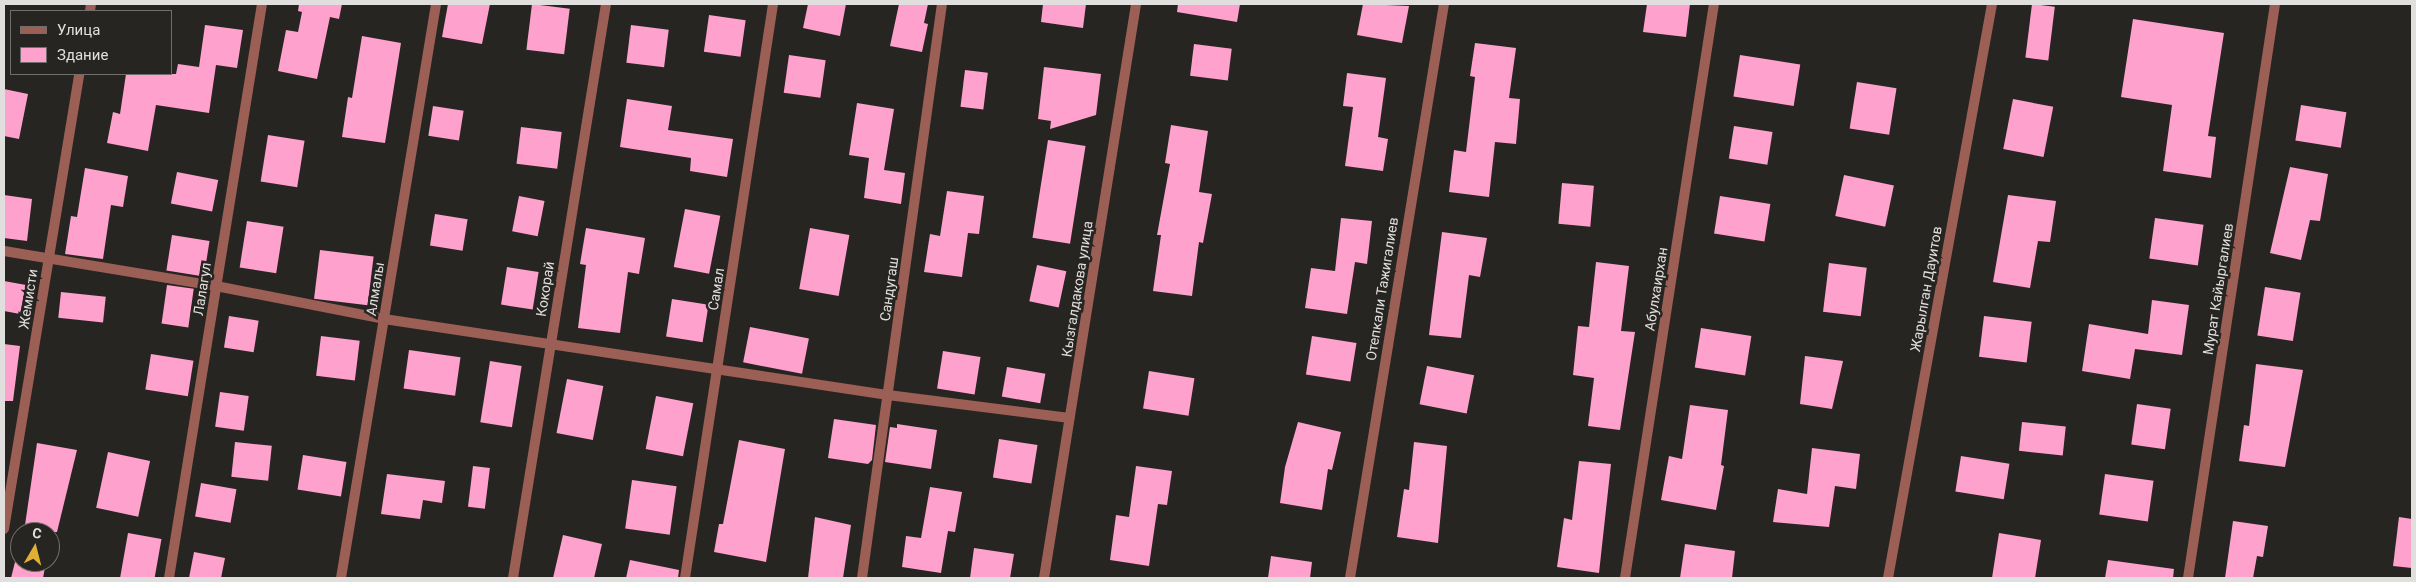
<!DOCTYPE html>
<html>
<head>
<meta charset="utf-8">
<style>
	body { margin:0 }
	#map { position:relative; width:2416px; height:582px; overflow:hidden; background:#272521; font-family:Roboto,sans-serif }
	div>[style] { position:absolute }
	.building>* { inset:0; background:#ffa1cd; transform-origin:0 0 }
	.minor>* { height:10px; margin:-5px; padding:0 5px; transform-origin:5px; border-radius:5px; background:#9c5f55 }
	.tertiary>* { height:10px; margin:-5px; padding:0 5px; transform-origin:5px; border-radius:5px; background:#9c5f55 }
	span { translate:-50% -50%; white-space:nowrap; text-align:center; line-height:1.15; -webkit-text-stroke:5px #272521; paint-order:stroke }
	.street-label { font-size:14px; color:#e1dfdd }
	.frame { position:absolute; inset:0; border:5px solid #e1dfdd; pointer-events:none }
	.legend { position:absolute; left:10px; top:10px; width:162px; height:65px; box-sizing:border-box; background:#272521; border:1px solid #716f6c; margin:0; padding:6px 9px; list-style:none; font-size:15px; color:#e1dfdd }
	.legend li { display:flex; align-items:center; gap:10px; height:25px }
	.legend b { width:25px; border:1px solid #716f6c }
	.north { position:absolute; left:10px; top:522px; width:50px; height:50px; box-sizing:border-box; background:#272521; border:1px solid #716f6c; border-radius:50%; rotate:8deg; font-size:14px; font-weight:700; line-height:20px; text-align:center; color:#e1dfdd }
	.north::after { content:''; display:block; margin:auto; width:18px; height:22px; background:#e0af34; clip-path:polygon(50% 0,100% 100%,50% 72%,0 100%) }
</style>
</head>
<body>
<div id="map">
	<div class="building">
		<i style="clip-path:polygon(299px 4px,342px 4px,339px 19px,330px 17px,317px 79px,278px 71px,286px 30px,298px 32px,302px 12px,298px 11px)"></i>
		<i style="clip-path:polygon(448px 4px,490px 4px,482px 44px,442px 37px)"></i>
		<i style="left:532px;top:4px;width:38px;height:46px;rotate:7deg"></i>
		<i style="clip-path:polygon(808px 4px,846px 4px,840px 36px,803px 28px)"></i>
		<i style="clip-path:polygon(899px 4px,928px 4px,924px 23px,928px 24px,922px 52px,890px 46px)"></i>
		<i style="clip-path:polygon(1043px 4px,1086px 4px,1083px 28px,1041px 22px)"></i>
		<i style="clip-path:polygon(1178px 4px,1240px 4px,1237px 22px,1177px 12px)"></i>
		<i style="clip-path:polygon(1363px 4px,1409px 6px,1402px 43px,1357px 35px)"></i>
		<i style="clip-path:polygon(1647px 4px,1690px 4px,1686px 37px,1643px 32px)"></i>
		<i style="left:2032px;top:4px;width:23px;height:54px;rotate:7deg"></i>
		<i style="left:709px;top:15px;width:37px;height:37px;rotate:8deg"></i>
		<i style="clip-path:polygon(2133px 19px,2224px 33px,2208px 136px,2216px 137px,2211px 178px,2163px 171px,2172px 105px,2121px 97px)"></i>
		<i style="clip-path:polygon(205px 25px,243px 30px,237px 68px,216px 65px,209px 113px,156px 105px,148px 151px,107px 143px,113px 112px,120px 114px,126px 74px,176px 74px,178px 64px,199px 67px)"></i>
		<i style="left:631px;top:25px;width:38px;height:38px;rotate:7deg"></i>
		<i style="clip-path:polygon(362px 36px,401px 43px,385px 143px,342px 137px,348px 97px,352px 98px)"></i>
		<i style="clip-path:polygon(1475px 43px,1516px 48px,1509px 98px,1520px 99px,1516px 144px,1495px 142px,1489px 197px,1449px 192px,1454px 150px,1466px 152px,1475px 77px,1470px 76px)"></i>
		<i style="left:1194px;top:44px;width:38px;height:32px;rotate:7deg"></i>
		<i style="left:789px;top:55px;width:37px;height:38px;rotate:8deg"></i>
		<i style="left:1740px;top:55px;width:61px;height:42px;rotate:9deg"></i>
		<i style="clip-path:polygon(1044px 67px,1101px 74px,1096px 115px,1050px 129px,1051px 121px,1038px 119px)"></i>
		<i style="left:965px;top:70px;width:23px;height:37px;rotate:7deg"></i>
		<i style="clip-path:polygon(1347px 73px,1386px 78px,1378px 137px,1388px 139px,1383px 171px,1345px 166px,1353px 107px,1343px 106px)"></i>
		<i style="left:1857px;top:82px;width:40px;height:47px;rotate:9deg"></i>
		<i style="clip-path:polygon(4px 89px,28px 94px,19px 139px,4px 136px)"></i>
		<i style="clip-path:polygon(627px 99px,672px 106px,668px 130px,733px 139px,727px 177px,690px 171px,691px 158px,620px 147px)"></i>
		<i style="left:2013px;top:99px;width:41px;height:51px;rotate:11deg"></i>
		<i style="clip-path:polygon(857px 103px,894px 109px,884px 170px,905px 173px,901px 204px,864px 198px,869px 158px,849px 155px)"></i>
		<i style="left:2301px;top:105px;width:46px;height:36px;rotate:9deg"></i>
		<i style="left:433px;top:106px;width:31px;height:30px;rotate:9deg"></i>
		<i style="clip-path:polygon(1171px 125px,1208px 131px,1199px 192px,1212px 194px,1203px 243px,1199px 242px,1192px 296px,1153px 291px,1161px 235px,1157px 235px,1170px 164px,1165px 163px)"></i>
		<i style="left:1734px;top:126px;width:39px;height:33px;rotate:9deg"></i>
		<i style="left:521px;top:127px;width:41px;height:37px;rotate:7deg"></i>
		<i style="left:268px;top:135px;width:37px;height:47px;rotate:9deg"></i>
		<i style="left:1048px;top:140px;width:38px;height:99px;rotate:9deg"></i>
		<i style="clip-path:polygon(2290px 167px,2328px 174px,2320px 221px,2310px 220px,2301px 260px,2270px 253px)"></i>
		<i style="clip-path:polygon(85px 168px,128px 176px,123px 207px,111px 205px,103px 259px,65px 254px,71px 216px,77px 217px)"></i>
		<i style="left:177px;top:172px;width:42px;height:32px;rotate:11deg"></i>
		<i style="left:1844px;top:175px;width:51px;height:42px;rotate:12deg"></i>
		<i style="left:1562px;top:183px;width:32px;height:41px;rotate:5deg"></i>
		<i style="clip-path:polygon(947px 191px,984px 196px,979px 234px,968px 233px,962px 277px,924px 272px,930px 234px,940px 236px)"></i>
		<i style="clip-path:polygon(4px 195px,32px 199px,27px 241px,4px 238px)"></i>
		<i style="clip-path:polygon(2008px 195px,2056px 201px,2050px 242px,2038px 241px,2030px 288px,1993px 282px)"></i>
		<i style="left:519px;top:196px;width:26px;height:36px;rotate:11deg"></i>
		<i style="left:1720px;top:196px;width:51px;height:38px;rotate:9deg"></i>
		<i style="left:685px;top:209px;width:36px;height:59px;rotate:11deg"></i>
		<i style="left:435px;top:214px;width:33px;height:32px;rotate:9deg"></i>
		<i style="clip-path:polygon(1341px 218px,1372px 221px,1367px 264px,1355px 262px,1347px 314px,1305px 308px,1311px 268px,1335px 271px)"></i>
		<i style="left:2155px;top:218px;width:49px;height:41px;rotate:8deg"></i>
		<i style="left:247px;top:221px;width:37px;height:47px;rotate:9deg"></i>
		<i style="clip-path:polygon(586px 228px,645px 238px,639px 274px,628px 272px,620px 333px,578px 328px,586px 265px,580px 264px)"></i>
		<i style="left:810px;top:228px;width:40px;height:62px;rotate:10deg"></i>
		<i style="clip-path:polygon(1442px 232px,1487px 238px,1480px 277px,1469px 275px,1461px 338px,1429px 335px)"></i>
		<i style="left:172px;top:235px;width:38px;height:36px;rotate:9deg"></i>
		<i style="left:320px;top:250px;width:54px;height:49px;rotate:7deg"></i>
		<i style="clip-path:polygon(1596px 262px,1629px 266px,1621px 331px,1635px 332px,1620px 430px,1588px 426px,1594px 378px,1573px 375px,1578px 326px,1589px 327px)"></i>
		<i style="left:1829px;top:263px;width:38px;height:49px;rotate:7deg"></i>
		<i style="left:1037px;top:265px;width:30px;height:37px;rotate:12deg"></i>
		<i style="left:507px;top:267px;width:32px;height:38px;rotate:9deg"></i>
		<i style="clip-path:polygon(4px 281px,26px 285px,20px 314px,4px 311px)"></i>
		<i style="left:167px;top:285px;width:27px;height:39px;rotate:8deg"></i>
		<i style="left:2265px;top:287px;width:36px;height:49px;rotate:9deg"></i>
		<i style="left:61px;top:292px;width:45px;height:26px;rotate:6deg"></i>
		<i style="left:672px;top:299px;width:37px;height:38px;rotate:9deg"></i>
		<i style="clip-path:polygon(2152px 300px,2189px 305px,2182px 355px,2135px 349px,2130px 379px,2082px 371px,2089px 324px,2148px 334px)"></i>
		<i style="left:229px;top:316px;width:30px;height:32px;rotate:9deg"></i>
		<i style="left:1984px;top:316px;width:48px;height:41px;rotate:7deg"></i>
		<i style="left:750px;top:327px;width:60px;height:36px;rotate:11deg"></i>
		<i style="left:1701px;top:328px;width:51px;height:40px;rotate:9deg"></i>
		<i style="left:321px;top:336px;width:39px;height:40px;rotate:7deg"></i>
		<i style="left:1312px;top:336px;width:45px;height:39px;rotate:9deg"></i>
		<i style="clip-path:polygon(4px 344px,20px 346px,13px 401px,4px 401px)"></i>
		<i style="left:409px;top:350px;width:52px;height:39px;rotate:8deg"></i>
		<i style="left:943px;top:351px;width:38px;height:38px;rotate:9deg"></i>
		<i style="left:151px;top:354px;width:43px;height:36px;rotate:9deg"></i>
		<i style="clip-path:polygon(1805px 356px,1843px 361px,1832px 409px,1800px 404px)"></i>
		<i style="left:490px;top:361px;width:32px;height:62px;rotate:9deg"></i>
		<i style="clip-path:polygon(2256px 364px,2303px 370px,2285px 467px,2239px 461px,2244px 425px,2249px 426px)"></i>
		<i style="left:1427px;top:366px;width:48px;height:39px;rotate:11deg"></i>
		<i style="left:1007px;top:367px;width:39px;height:30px;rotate:10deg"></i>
		<i style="left:1149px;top:371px;width:46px;height:38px;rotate:9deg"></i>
		<i style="left:567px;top:379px;width:37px;height:55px;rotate:11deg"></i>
		<i style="left:220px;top:392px;width:29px;height:35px;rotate:8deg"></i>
		<i style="left:656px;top:396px;width:38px;height:54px;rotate:11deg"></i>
		<i style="left:2137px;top:404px;width:34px;height:41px;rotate:8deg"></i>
		<i style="clip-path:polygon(1690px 405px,1728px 410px,1721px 465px,1724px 466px,1716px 510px,1661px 500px,1669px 456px,1682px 459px)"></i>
		<i style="clip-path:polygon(834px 419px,876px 425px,872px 460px,868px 464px,828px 458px)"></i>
		<i style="clip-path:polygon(1298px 422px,1341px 432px,1332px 470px,1328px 469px,1322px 510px,1280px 503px,1285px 467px)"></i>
		<i style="left:2022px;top:422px;width:44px;height:29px;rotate:6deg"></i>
		<i style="clip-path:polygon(897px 424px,937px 430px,931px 469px,885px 462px,890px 427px,897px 428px)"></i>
		<i style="left:999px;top:439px;width:39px;height:39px;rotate:9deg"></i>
		<i style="clip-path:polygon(739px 440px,785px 449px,766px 562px,714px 552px,719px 524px,723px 524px)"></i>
		<i style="left:235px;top:442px;width:37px;height:35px;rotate:6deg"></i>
		<i style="clip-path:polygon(1414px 442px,1447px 446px,1438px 543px,1397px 537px,1404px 489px,1409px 490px)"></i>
		<i style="clip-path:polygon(37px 443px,77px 450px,57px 532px,24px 532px)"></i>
		<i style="clip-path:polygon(1812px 448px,1860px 454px,1856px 489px,1835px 486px,1829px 527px,1773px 522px,1778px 489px,1807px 494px)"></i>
		<i style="left:108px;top:452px;width:43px;height:57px;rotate:12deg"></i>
		<i style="left:303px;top:455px;width:44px;height:35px;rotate:9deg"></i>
		<i style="left:1961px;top:456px;width:49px;height:36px;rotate:9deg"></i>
		<i style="clip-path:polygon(1579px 461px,1611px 464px,1599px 573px,1557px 567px,1564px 518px,1572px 520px)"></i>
		<i style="left:473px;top:466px;width:17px;height:41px;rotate:7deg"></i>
		<i style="clip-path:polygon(1136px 466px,1172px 471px,1167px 505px,1158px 504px,1149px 566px,1110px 560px,1116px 515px,1129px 517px)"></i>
		<i style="clip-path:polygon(387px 474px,445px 481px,442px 503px,423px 500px,420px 519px,381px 514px)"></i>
		<i style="left:2105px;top:474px;width:49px;height:41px;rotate:8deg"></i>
		<i style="left:632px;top:480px;width:45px;height:49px;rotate:8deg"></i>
		<i style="left:201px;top:483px;width:36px;height:34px;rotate:10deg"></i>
		<i style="clip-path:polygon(930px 487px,962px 492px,955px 532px,948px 531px,941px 573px,902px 567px,906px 536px,921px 538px)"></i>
		<i style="clip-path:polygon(815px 517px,851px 525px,843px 578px,808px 578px)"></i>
		<i style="clip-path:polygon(2399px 517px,2412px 519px,2412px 568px,2393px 566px)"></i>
		<i style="clip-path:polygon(2233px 521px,2268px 526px,2263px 557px,2257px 556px,2253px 578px,2225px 578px)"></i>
		<i style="left:128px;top:533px;width:34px;height:46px;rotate:10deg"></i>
		<i style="clip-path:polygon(1999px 533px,2041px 540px,2035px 578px,1992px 578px)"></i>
		<i style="clip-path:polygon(563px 535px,602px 544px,594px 578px,553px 578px)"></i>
		<i style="clip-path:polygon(1685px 544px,1735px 551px,1732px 578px,1680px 578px)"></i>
		<i style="clip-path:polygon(974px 548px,1014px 554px,1010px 578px,970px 578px)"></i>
		<i style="clip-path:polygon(194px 552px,225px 558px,221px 578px,189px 578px)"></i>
		<i style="clip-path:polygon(1271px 556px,1312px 562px,1310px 578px,1268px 578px)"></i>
		<i style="clip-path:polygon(630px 560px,679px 570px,678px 578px,626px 578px)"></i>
		<i style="clip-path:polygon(2108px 560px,2174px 569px,2173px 578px,2105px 578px)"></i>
		<i style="clip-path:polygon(15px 562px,46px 562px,43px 578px,11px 578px)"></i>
	</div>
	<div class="minor">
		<i style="left:90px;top:11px;width:7px;rotate:-82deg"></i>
		<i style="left:4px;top:251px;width:215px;rotate:9.4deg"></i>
		<i style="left:216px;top:286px;width:171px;rotate:11.1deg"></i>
		<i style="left:384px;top:319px;width:510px;rotate:8.58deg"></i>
		<i style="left:888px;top:395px;width:183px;rotate:7.2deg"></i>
		<i style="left:4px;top:529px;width:461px;rotate:-80.6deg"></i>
		<i style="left:169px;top:578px;width:581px;rotate:-80.8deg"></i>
		<i style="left:341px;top:578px;width:582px;rotate:-80.6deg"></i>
		<i style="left:513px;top:578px;width:581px;rotate:-80.8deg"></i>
		<i style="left:685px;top:578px;width:581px;rotate:-81.28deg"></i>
		<i style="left:862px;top:578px;width:580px;rotate:-82.07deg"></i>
		<i style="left:1350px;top:578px;width:582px;rotate:-80.7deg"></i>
		<i style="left:1625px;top:578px;width:581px;rotate:-81.19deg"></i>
		<i style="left:2188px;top:578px;width:581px;rotate:-81.38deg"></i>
	</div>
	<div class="tertiary">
		<i style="left:1044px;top:578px;width:581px;rotate:-80.89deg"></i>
		<i style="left:1888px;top:578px;width:583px;rotate:-79.73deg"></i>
	</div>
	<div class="street-label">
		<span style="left:202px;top:289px;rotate:-81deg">Лалагул</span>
		<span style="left:375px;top:289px;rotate:-81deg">Алмалы</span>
		<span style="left:545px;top:289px;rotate:-81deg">Кокорай</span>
		<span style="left:716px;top:289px;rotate:-81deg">Самал</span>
		<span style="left:889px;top:289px;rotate:-82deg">Сандугаш</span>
		<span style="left:1077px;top:289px;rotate:-81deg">Кызгалдакова улица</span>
		<span style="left:1382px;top:289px;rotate:-81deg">Отепкали Тажигалиев</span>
		<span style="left:1656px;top:289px;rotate:-81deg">Абулхаирхан</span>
		<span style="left:1926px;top:289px;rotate:-80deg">Жарылган Дауитов</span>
		<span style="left:2218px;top:289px;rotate:-81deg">Мурат Кайыргалиев</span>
		<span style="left:28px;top:299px;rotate:-81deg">Жемисти</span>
	</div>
	<div class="frame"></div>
	<ul class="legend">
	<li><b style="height:6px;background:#9c5f55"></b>Улица</li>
	<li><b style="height:14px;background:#ffa1cd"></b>Здание</li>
	</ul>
	<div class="north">С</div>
</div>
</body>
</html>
